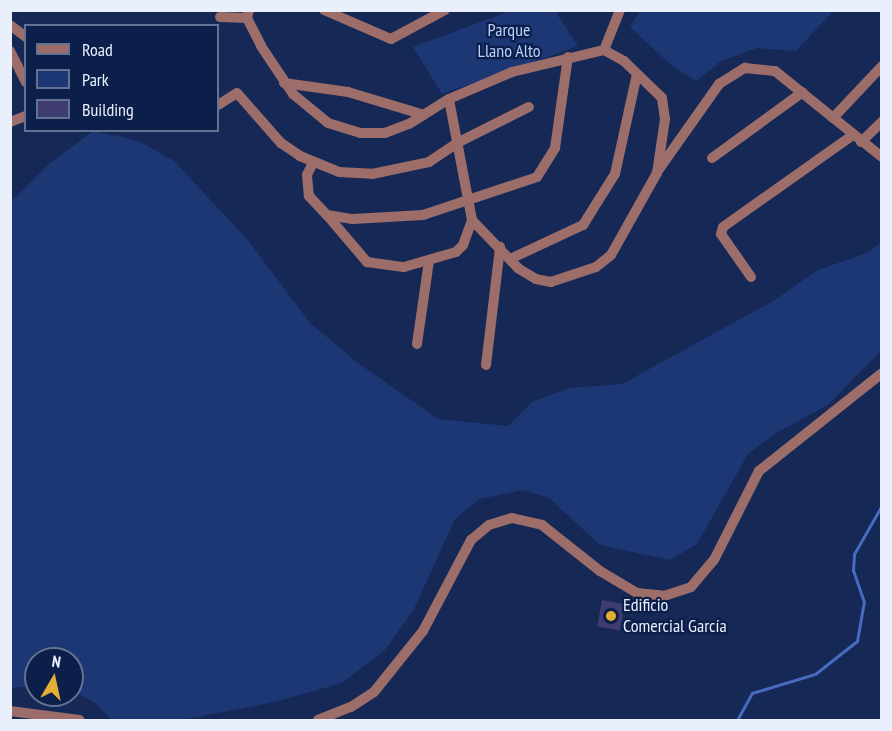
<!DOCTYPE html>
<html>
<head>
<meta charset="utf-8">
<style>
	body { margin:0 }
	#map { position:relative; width:892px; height:731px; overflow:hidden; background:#152856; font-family:"PT Sans Narrow",sans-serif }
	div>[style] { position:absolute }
	.green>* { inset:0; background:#1d3775 }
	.stream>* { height:3px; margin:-1.5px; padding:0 1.5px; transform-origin:1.5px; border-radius:1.5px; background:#476bbe }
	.building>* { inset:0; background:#3f3c6f; transform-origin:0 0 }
	.minor>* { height:10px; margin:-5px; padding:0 5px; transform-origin:5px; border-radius:5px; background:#9c6d69 }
	.dots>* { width:16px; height:16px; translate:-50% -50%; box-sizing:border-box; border:3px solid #0c1e4a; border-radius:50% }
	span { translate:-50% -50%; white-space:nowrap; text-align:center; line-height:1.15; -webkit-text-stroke:4.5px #0c1e4a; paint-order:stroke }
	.park-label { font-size:18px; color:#bbd1fd }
	.poi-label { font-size:18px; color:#e9effb }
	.left { translate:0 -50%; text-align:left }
	.frame { position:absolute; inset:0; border:12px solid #e9effb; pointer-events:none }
	.legend { position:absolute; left:24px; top:24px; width:195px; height:108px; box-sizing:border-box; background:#0c1e4a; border:2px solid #647291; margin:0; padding:8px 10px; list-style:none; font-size:18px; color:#e9effb }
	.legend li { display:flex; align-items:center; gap:12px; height:30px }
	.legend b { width:30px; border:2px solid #647291 }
	.north { position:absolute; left:24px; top:647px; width:60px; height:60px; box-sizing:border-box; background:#0c1e4a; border:2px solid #647291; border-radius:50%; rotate:9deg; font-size:16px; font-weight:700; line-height:24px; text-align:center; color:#e9effb }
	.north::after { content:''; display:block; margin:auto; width:21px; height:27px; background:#e2af34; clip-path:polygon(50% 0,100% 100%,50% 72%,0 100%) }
</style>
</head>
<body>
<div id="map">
	<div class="green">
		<i style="clip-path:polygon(513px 10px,555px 11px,578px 46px,442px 94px,413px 47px)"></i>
		<i style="clip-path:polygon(640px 11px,640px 10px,833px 11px,796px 51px,757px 48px,721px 61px,696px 81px,672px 66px,630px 27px)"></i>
		<i style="clip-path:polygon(93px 131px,139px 141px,174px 161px,247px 239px,310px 323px,358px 363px,438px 419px,508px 426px,532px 402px,569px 388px,622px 384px,775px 300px,816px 271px,869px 252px,881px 242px,881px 351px,828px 405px,776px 433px,748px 454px,697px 544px,670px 560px,600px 545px,549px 498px,523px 490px,480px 499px,455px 519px,414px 609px,385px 650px,342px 683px,275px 702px,181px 720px,112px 720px,94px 702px,72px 691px,72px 659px,36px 659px,36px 686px,10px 688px,11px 202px,49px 164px)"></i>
	</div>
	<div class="stream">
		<i style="left:737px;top:720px;width:31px;rotate:-61deg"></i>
		<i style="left:752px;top:693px;width:66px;rotate:-16.8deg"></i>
		<i style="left:815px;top:674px;width:53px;rotate:-38.2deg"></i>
		<i style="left:857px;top:641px;width:40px;rotate:-80deg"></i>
		<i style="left:864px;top:602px;width:34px;rotate:-109deg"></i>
		<i style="left:853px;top:570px;width:16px;rotate:-86deg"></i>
		<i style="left:854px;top:554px;width:56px;rotate:-60.3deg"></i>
	</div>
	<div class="building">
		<i style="left:602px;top:600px;width:23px;height:27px;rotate:10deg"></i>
	</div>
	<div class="minor">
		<i style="left:249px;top:10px;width:8px;rotate:104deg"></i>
		<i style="left:247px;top:18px;width:31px;rotate:63deg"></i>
		<i style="left:261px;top:46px;width:58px;rotate:56.3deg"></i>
		<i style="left:293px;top:94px;width:45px;rotate:39.6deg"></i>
		<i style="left:328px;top:123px;width:34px;rotate:17deg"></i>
		<i style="left:360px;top:133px;width:25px"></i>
		<i style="left:385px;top:133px;width:26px;rotate:-21deg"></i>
		<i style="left:409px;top:124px;width:47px;rotate:-32deg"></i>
		<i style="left:449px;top:99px;width:69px;rotate:-23.2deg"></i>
		<i style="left:512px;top:72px;width:95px;rotate:-13.4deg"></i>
		<i style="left:604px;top:50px;width:23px;rotate:29deg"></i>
		<i style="left:624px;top:61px;width:53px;rotate:44.2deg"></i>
		<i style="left:662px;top:98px;width:21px;rotate:82deg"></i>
		<i style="left:665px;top:119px;width:55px;rotate:98.4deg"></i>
		<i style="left:657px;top:173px;width:94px;rotate:119.3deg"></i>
		<i style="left:611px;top:255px;width:19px;rotate:141deg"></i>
		<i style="left:596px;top:267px;width:47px;rotate:161.6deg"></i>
		<i style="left:551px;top:282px;width:15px;rotate:-169deg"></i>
		<i style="left:536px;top:279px;width:21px;rotate:-149deg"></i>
		<i style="left:518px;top:268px;width:66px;rotate:-133.8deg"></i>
		<i style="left:472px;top:220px;width:123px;rotate:-100.8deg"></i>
		<i style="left:324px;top:10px;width:73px;rotate:23.4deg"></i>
		<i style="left:391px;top:39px;width:61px;rotate:-28.2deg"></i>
		<i style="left:220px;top:17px;width:27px;rotate:2deg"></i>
		<i style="left:10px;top:25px;width:20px;rotate:37deg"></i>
		<i style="left:604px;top:50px;width:43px;rotate:-68.2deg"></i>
		<i style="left:10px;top:51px;width:35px;rotate:63deg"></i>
		<i style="left:284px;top:83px;width:65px;rotate:8deg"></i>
		<i style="left:348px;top:92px;width:79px;rotate:16.8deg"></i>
		<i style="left:218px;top:105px;width:22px;rotate:-32deg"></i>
		<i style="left:237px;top:93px;width:67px;rotate:48.7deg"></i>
		<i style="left:281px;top:143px;width:23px;rotate:34deg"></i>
		<i style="left:300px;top:156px;width:42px;rotate:22.3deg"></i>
		<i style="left:339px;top:172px;width:33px;rotate:3deg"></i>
		<i style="left:372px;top:174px;width:58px;rotate:-11.9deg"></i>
		<i style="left:429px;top:162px;width:36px;rotate:-34deg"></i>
		<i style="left:459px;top:142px;width:78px;rotate:-26.6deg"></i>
		<i style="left:833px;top:118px;width:71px;rotate:-46.7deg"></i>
		<i style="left:10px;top:122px;width:17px;rotate:-21deg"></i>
		<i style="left:861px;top:142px;width:29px;rotate:-44deg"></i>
		<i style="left:712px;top:158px;width:112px;rotate:-36deg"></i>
		<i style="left:313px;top:163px;width:13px;rotate:117deg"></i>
		<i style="left:307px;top:175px;width:21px;rotate:85deg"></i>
		<i style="left:309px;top:196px;width:26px;rotate:47deg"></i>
		<i style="left:327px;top:215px;width:26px;rotate:9deg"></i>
		<i style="left:353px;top:219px;width:70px;rotate:-3.3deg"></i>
		<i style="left:423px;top:215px;width:120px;rotate:-18.4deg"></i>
		<i style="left:537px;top:177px;width:34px;rotate:-58deg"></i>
		<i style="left:555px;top:148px;width:92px;rotate:-81.9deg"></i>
		<i style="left:657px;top:172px;width:108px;rotate:-54.8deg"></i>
		<i style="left:719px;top:84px;width:31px;rotate:-32deg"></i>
		<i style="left:745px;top:68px;width:30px;rotate:6deg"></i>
		<i style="left:775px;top:71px;width:137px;rotate:38.8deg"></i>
		<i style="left:327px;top:215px;width:62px;rotate:49.6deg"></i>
		<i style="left:367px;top:262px;width:37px;rotate:8deg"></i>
		<i style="left:404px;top:267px;width:54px;rotate:-16.1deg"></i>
		<i style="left:456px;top:252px;width:10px;rotate:-45deg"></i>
		<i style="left:463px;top:245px;width:27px;rotate:-70deg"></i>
		<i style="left:510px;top:259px;width:81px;rotate:-25deg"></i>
		<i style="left:583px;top:225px;width:60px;rotate:-57.9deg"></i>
		<i style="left:615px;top:174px;width:102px;rotate:-77.6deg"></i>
		<i style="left:751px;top:277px;width:52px;rotate:-124.9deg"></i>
		<i style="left:721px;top:234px;width:7px;rotate:-74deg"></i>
		<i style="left:723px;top:227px;width:159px;rotate:-35.3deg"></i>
		<i style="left:417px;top:344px;width:84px;rotate:-81.8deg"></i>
		<i style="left:486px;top:365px;width:119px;rotate:-83.2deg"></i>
		<i style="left:10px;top:711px;width:70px;rotate:7.4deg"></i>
		<i style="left:318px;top:720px;width:35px;rotate:-22deg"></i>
		<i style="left:351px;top:707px;width:27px;rotate:-33deg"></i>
		<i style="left:374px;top:692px;width:78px;rotate:-51.2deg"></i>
		<i style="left:423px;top:631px;width:103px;rotate:-62.2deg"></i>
		<i style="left:471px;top:540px;width:23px;rotate:-40deg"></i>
		<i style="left:489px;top:525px;width:24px;rotate:-17deg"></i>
		<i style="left:512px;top:518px;width:31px;rotate:13deg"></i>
		<i style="left:542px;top:525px;width:74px;rotate:38.4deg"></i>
		<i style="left:600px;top:571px;width:43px;rotate:30.7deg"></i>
		<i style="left:637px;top:593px;width:27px;rotate:6deg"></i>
		<i style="left:664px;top:596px;width:28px;rotate:-18deg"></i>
		<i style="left:691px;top:587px;width:35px;rotate:-50deg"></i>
		<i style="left:714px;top:560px;width:100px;rotate:-63.2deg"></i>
		<i style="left:759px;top:471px;width:157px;rotate:-38.5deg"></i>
	</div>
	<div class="dots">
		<i style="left:611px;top:616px;background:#e2af34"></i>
	</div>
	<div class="park-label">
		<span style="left:509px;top:41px">Parque<br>Llano Alto</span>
	</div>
	<div class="poi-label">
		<span class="left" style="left:623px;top:616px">Edificio<br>Comercial García</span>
	</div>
	<div class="frame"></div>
	<ul class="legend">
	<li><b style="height:8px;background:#9c6d69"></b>Road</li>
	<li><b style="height:16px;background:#1d3775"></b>Park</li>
	<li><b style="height:16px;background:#3f3c6f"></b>Building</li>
	</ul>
	<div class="north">N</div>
</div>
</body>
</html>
